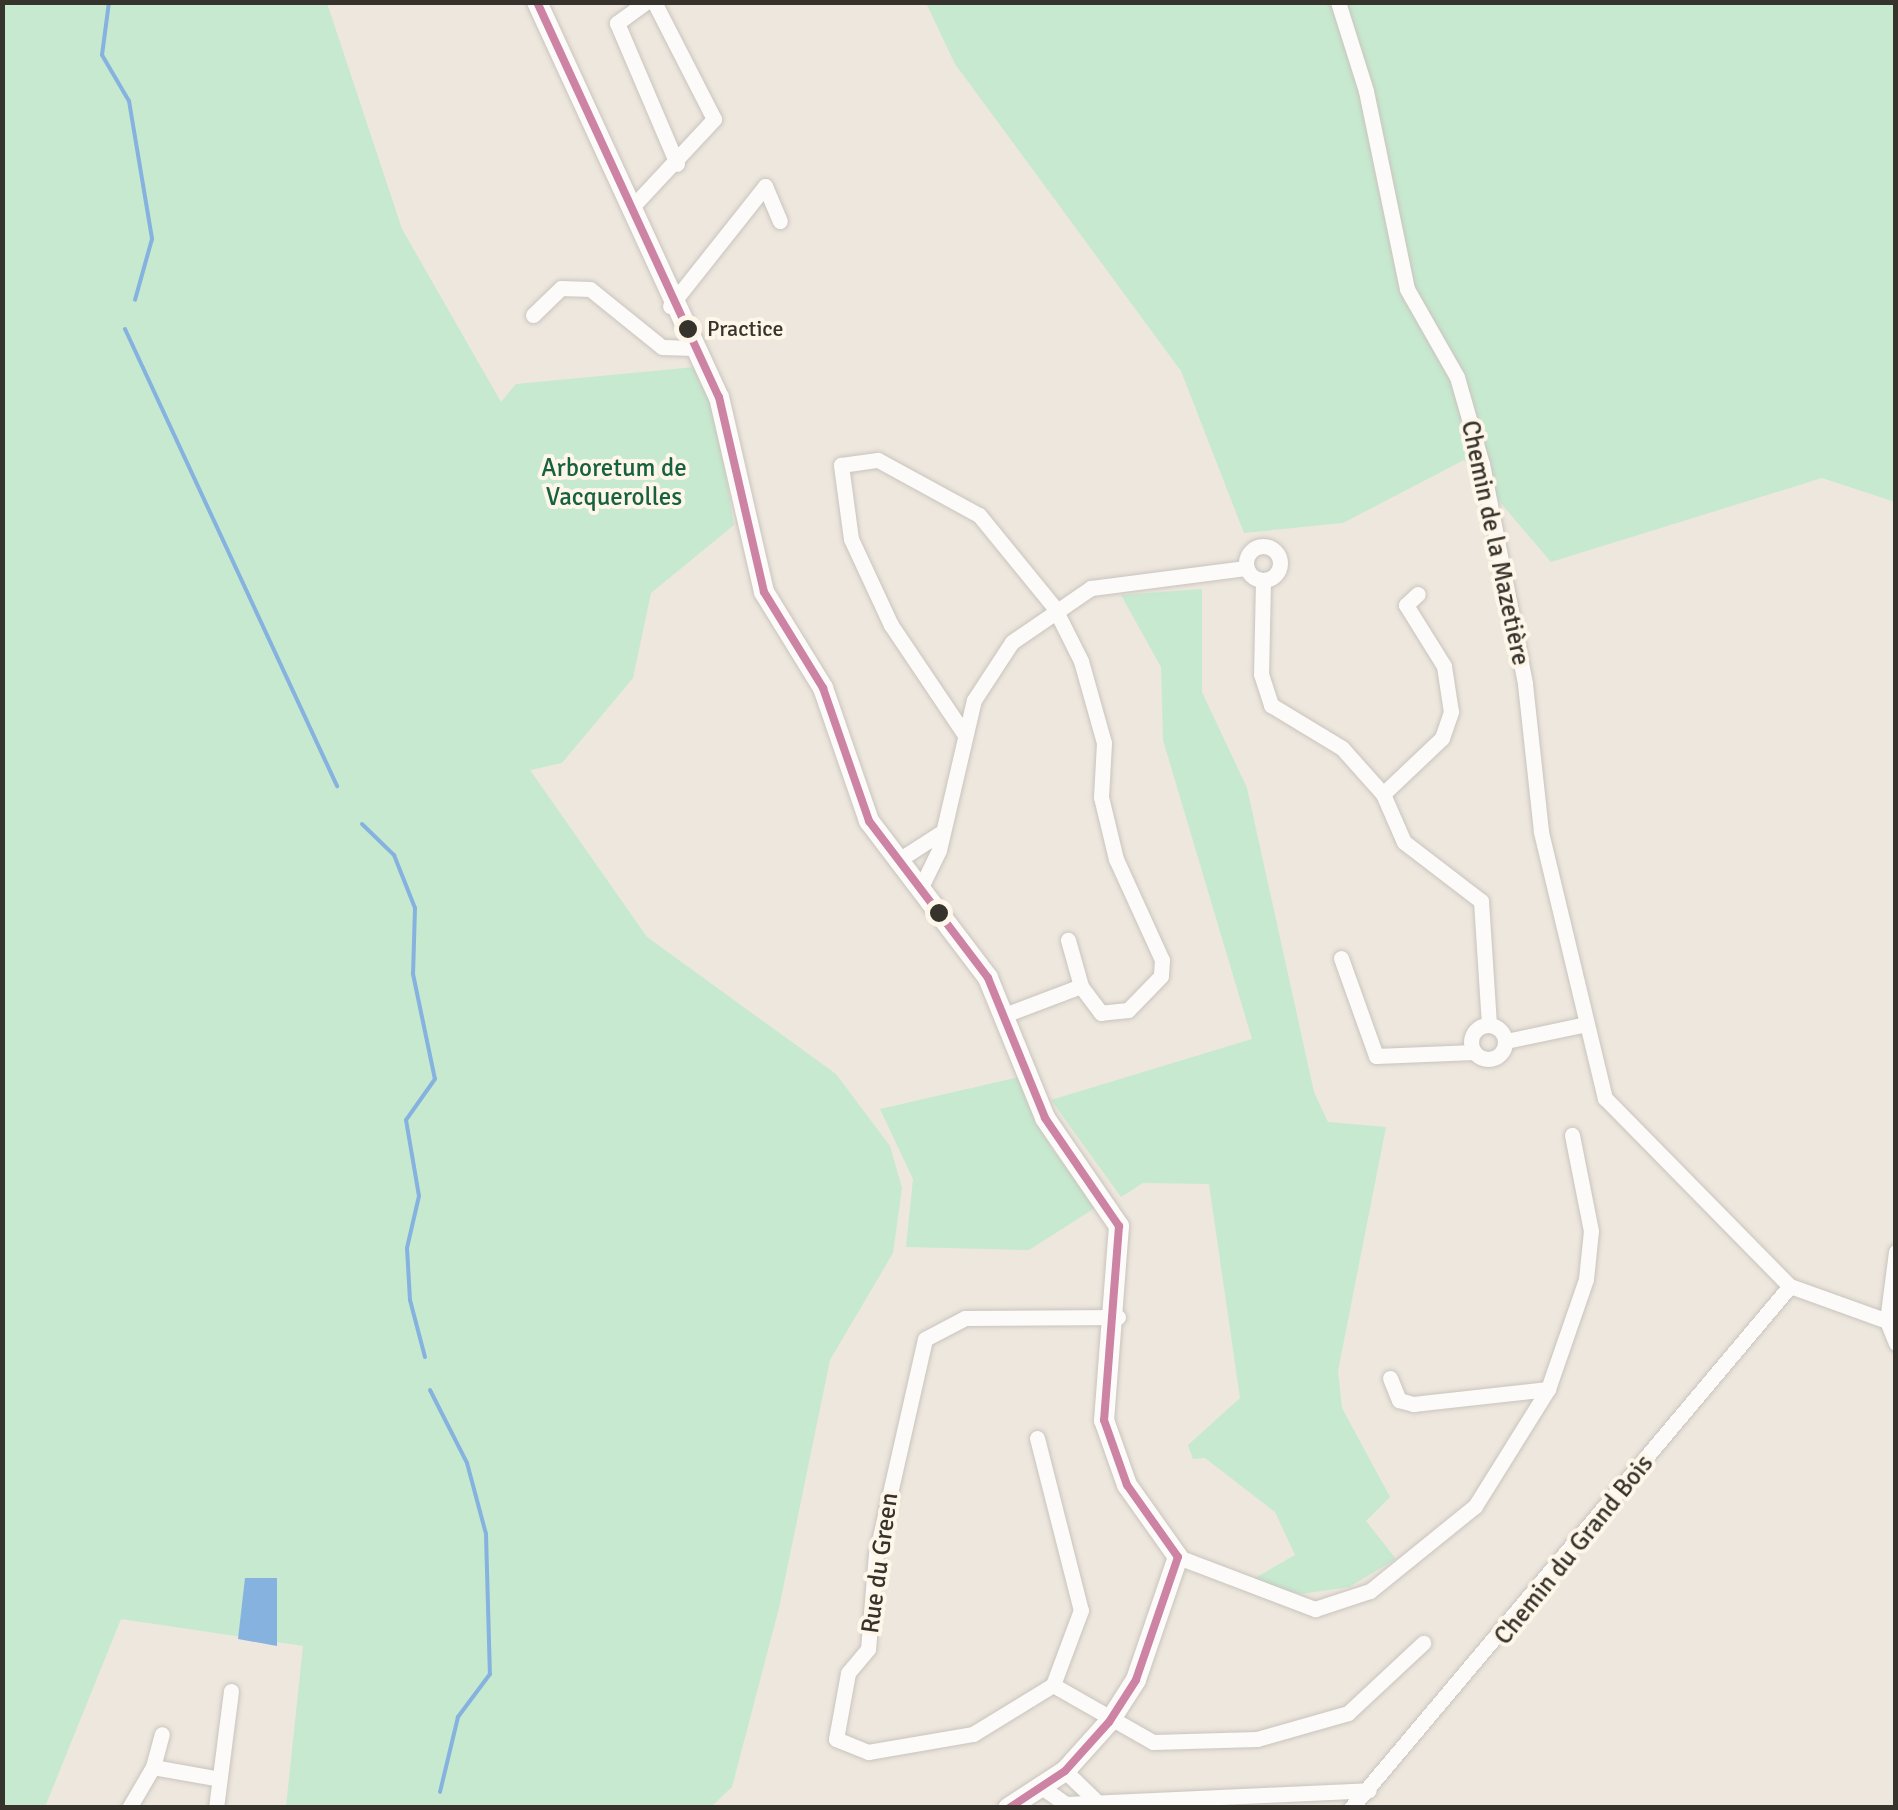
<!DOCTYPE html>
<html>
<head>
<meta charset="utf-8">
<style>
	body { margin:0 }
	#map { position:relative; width:1898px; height:1810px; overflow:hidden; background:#ede7de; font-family:Signika,sans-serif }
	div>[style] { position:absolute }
	.green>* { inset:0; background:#c7e9d0 }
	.water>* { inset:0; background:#85b2df }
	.stream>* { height:4px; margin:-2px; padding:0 2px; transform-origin:2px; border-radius:2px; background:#85b2df }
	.roads { filter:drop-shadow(0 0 2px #c9c4bd) drop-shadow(0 0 2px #c9c4bd) }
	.minor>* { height:15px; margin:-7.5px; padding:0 7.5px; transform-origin:7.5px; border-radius:7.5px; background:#fcfbfa }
	.minor>.ring { margin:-7.5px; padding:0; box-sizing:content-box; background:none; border:15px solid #fcfbfa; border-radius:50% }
	.tertiary>* { height:20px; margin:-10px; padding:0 10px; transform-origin:10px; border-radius:10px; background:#fcfbfa }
	.bus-1>* { height:8px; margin:-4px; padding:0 4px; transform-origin:4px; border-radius:4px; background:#cd83a3 }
	.dots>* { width:28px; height:28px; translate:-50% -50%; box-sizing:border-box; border:5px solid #fef6e9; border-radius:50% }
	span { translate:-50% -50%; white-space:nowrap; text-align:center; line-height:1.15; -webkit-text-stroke:8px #fef6e9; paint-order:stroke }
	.bus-label { font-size:22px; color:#36322c }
	.left { translate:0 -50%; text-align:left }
	.park-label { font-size:25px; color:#16613f }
	.street-label { font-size:25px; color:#36322c }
	.frame { position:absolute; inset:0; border:5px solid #36322c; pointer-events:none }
</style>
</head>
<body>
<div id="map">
	<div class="green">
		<i style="clip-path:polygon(3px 3px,327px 3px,402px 229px,501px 402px,516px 384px,695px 367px,714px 404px,734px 525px,651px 593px,633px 678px,562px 763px,530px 770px,647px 937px,836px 1074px,890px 1146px,902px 1188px,893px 1253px,830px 1360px,779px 1608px,732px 1787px,711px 1807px,286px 1807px,303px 1646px,121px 1619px,45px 1807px,3px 1808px)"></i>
		<i style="clip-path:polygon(926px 3px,1895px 3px,1895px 502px,1822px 478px,1551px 562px,1464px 460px,1343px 523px,1244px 533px,1181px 371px,955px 64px)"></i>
		<i style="clip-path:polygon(1202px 589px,1202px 692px,1247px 788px,1314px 1092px,1328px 1122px,1386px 1127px,1338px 1371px,1342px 1408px,1390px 1497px,1366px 1521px,1396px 1559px,1349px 1587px,1301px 1594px,1248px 1582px,1295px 1555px,1275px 1512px,1205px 1458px,1193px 1459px,1188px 1445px,1240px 1398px,1209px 1184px,1143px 1183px,1121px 1197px,1051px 1100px,1252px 1039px,1163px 740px,1161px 667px,1121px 595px)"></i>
		<i style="clip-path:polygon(1019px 1077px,1051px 1148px,1098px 1206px,1029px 1250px,906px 1247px,913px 1179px,880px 1109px)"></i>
	</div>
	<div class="water">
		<i style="clip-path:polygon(245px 1578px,277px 1578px,277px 1646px,238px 1639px)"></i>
	</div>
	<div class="stream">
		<i style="left:109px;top:2px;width:53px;rotate:97.5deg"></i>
		<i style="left:102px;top:55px;width:53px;rotate:59.6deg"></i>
		<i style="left:129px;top:101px;width:140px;rotate:80.5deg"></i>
		<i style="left:152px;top:239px;width:63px;rotate:105.6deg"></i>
		<i style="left:125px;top:329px;width:504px;rotate:65.11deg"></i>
		<i style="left:362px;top:824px;width:45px;rotate:44.1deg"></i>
		<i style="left:394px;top:855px;width:57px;rotate:68.4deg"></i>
		<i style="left:415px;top:908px;width:66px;rotate:91.7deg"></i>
		<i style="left:413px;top:974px;width:107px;rotate:78.2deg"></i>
		<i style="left:435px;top:1079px;width:50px;rotate:125.3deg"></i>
		<i style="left:406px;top:1120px;width:77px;rotate:80.3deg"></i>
		<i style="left:419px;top:1196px;width:53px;rotate:103deg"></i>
		<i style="left:407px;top:1248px;width:52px;rotate:86.7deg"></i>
		<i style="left:410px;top:1300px;width:59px;rotate:75.3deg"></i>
		<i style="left:430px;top:1390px;width:82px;rotate:63.1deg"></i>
		<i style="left:467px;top:1463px;width:73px;rotate:75deg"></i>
		<i style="left:486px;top:1534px;width:140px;rotate:88.4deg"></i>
		<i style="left:490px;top:1674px;width:54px;rotate:126.7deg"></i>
		<i style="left:458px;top:1717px;width:77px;rotate:103.5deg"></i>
	</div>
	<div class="roads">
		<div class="minor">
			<i style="left:646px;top:2px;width:36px;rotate:144deg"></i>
			<i style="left:617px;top:23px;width:153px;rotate:66.9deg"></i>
			<i style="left:1338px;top:2px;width:93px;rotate:72.5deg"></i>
			<i style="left:1366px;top:91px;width:202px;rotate:78.3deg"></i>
			<i style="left:1407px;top:289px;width:101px;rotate:60.4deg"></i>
			<i style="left:1457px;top:377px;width:91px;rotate:74deg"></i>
			<i style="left:1482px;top:464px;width:224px;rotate:78.9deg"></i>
			<i style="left:1525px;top:684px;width:149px;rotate:83.8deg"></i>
			<i style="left:1541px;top:832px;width:274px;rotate:76.5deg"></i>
			<i style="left:1605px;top:1098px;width:264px;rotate:45.5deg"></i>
			<i style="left:1790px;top:1286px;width:103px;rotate:19.8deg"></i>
			<i style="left:1887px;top:1321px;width:24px;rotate:68deg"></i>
			<i style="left:633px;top:206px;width:119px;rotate:-47deg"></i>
			<i style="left:714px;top:119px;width:131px;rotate:-117.1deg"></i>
			<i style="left:670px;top:306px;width:153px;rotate:-51.6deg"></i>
			<i style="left:765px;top:186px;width:38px;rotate:67deg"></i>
			<i style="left:533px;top:315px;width:39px;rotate:-44deg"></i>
			<i style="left:561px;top:288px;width:29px;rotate:2deg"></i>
			<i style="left:590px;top:289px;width:92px;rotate:38.9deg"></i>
			<i style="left:662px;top:347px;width:32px;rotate:2deg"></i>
			<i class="ring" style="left:1246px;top:546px;width:19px;height:19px"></i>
			<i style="left:1263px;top:580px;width:94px;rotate:91.2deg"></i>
			<i style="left:1261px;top:674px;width:33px;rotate:72deg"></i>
			<i style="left:1271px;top:705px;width:83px;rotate:31.2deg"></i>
			<i style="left:1342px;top:748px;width:62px;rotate:48.3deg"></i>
			<i style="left:1383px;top:794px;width:52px;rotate:66.4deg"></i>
			<i style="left:1404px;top:842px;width:97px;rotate:37.5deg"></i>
			<i style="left:1481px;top:901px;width:123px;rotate:86.3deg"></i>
			<i style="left:965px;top:735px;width:133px;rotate:-123.9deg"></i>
			<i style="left:891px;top:625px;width:95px;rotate:-114.9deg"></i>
			<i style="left:851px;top:539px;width:75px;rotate:-97.7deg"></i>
			<i style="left:841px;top:465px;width:37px;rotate:-8deg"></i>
			<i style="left:878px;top:460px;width:115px;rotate:28.6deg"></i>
			<i style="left:979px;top:515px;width:119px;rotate:50.8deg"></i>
			<i style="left:1054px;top:607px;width:60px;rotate:63.4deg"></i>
			<i style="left:1081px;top:661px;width:85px;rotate:74.3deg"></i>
			<i style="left:1104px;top:743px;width:54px;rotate:93.2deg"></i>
			<i style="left:1101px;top:797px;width:64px;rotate:76.4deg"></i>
			<i style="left:1116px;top:859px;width:111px;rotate:65.5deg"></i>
			<i style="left:1162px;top:960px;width:16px;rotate:94deg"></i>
			<i style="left:1161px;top:976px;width:47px;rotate:134.1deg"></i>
			<i style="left:1128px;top:1010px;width:27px;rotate:174deg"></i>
			<i style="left:1101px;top:1013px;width:34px;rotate:-127deg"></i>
			<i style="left:1383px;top:794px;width:81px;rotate:-43.5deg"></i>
			<i style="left:1442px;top:738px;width:28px;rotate:-71deg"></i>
			<i style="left:1451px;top:712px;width:47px;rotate:-98.7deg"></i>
			<i style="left:1444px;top:666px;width:72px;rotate:-121.9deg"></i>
			<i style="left:1406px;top:605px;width:16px;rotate:-43deg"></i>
			<i style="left:897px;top:861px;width:54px;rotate:-32.8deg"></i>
			<i style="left:920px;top:889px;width:43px;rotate:-64deg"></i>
			<i style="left:939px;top:850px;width:154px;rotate:-76.9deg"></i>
			<i style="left:974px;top:700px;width:69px;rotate:-56.8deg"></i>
			<i style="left:1012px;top:642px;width:96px;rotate:-34.4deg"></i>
			<i style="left:1091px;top:588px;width:156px;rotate:-7.4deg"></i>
			<i style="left:1341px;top:958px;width:104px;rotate:70.3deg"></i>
			<i style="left:1376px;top:1056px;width:98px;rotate:-2.3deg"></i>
			<i style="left:1007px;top:1014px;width:79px;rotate:-20.7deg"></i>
			<i style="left:1081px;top:986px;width:48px;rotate:-105.8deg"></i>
			<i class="ring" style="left:1471px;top:1025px;width:19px;height:19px"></i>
			<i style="left:1506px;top:1041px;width:78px;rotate:-11.9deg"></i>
			<i style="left:1118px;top:1317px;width:153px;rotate:179.6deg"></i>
			<i style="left:965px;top:1318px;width:45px;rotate:152.3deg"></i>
			<i style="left:925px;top:1339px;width:221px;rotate:102.8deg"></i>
			<i style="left:876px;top:1554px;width:95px;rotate:94.8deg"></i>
			<i style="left:868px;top:1649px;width:31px;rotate:130deg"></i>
			<i style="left:848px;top:1673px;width:67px;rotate:100.3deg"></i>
			<i style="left:836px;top:1739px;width:35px;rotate:22deg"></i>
			<i style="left:868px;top:1752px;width:107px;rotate:-9.7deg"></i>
			<i style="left:973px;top:1734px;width:94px;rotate:-31.5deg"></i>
			<i style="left:1053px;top:1685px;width:115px;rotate:29.7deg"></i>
			<i style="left:1153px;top:1742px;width:104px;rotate:-1.7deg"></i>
			<i style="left:1257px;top:1739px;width:95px;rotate:-15.9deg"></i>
			<i style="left:1348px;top:1713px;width:103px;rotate:-43deg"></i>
			<i style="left:1887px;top:1321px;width:70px;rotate:-82.6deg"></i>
			<i style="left:1390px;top:1378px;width:24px;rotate:68deg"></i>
			<i style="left:1399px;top:1400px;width:15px;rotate:16deg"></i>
			<i style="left:1413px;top:1404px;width:136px;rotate:-6.3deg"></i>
			<i style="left:1037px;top:1438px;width:178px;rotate:75.7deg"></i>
			<i style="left:1081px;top:1610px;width:80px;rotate:110.5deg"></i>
			<i style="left:1178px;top:1557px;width:147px;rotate:20.8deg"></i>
			<i style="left:1315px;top:1609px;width:58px;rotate:-18.1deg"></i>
			<i style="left:1370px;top:1591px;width:135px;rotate:-39deg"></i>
			<i style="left:1475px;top:1506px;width:138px;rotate:-58deg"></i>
			<i style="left:1548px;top:1389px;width:116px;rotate:-70.9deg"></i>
			<i style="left:1586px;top:1279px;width:48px;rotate:-84.1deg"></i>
			<i style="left:1591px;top:1231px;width:98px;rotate:-101.2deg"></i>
			<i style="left:153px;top:1767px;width:34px;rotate:-75deg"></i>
			<i style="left:1065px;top:1771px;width:42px;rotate:44deg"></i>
			<i style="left:1043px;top:1788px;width:28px;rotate:35deg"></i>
			<i style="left:1066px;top:1804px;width:303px;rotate:-2.6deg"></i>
			<i style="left:129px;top:1808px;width:48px;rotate:-59.7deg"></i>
			<i style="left:153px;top:1767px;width:62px;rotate:10.2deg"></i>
			<i style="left:216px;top:1808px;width:118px;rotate:-82.7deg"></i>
			<i style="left:1351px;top:1808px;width:682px;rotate:-49.94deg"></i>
		</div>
		<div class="tertiary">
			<i style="left:537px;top:2px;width:435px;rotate:65.3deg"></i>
			<i style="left:719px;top:397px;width:200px;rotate:77deg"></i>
			<i style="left:764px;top:592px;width:113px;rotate:58.4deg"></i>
			<i style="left:823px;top:688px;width:141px;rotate:70.9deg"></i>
			<i style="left:869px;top:821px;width:197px;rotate:52.8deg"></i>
			<i style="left:988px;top:978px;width:151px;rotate:67.8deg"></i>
			<i style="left:1045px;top:1118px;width:131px;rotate:55.6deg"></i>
			<i style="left:1119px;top:1226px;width:195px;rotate:94.4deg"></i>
			<i style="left:1104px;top:1420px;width:69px;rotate:70.5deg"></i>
			<i style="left:1127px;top:1485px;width:88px;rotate:54.7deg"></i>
			<i style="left:1178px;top:1557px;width:130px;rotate:108.9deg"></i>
			<i style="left:1136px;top:1680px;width:50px;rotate:122.7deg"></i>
			<i style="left:1109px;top:1722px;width:66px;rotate:131.9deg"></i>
			<i style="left:1065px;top:1771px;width:68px;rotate:147deg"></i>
		</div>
	</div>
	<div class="bus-1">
		<i style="left:537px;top:2px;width:435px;rotate:65.3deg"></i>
		<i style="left:719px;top:397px;width:200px;rotate:77deg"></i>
		<i style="left:764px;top:592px;width:113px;rotate:58.4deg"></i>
		<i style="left:823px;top:688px;width:141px;rotate:70.9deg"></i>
		<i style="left:869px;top:821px;width:197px;rotate:52.8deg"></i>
		<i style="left:988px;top:978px;width:151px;rotate:67.8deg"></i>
		<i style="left:1045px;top:1118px;width:131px;rotate:55.6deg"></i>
		<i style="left:1119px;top:1226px;width:195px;rotate:94.4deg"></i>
		<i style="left:1104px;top:1420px;width:69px;rotate:70.5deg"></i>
		<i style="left:1127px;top:1485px;width:88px;rotate:54.7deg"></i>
		<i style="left:1178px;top:1557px;width:130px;rotate:108.9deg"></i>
		<i style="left:1136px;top:1680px;width:50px;rotate:122.7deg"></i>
		<i style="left:1109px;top:1722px;width:66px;rotate:131.9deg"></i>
		<i style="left:1065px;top:1771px;width:67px;rotate:146.5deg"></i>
	</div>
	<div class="dots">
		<i style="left:688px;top:329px;background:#36322c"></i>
		<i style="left:939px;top:913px;background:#36322c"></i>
	</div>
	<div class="bus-label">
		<span class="left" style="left:707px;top:329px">Practice</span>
	</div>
	<div class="park-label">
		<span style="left:614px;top:483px">Arboretum de<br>Vacquerolles</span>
	</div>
	<div class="street-label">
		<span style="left:1495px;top:543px;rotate:78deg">Chemin de la Mazetière</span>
		<span style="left:1574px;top:1550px;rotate:-51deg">Chemin du Grand Bois</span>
		<span style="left:880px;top:1563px;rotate:-82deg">Rue du Green</span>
	</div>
	<div class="frame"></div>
</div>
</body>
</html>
